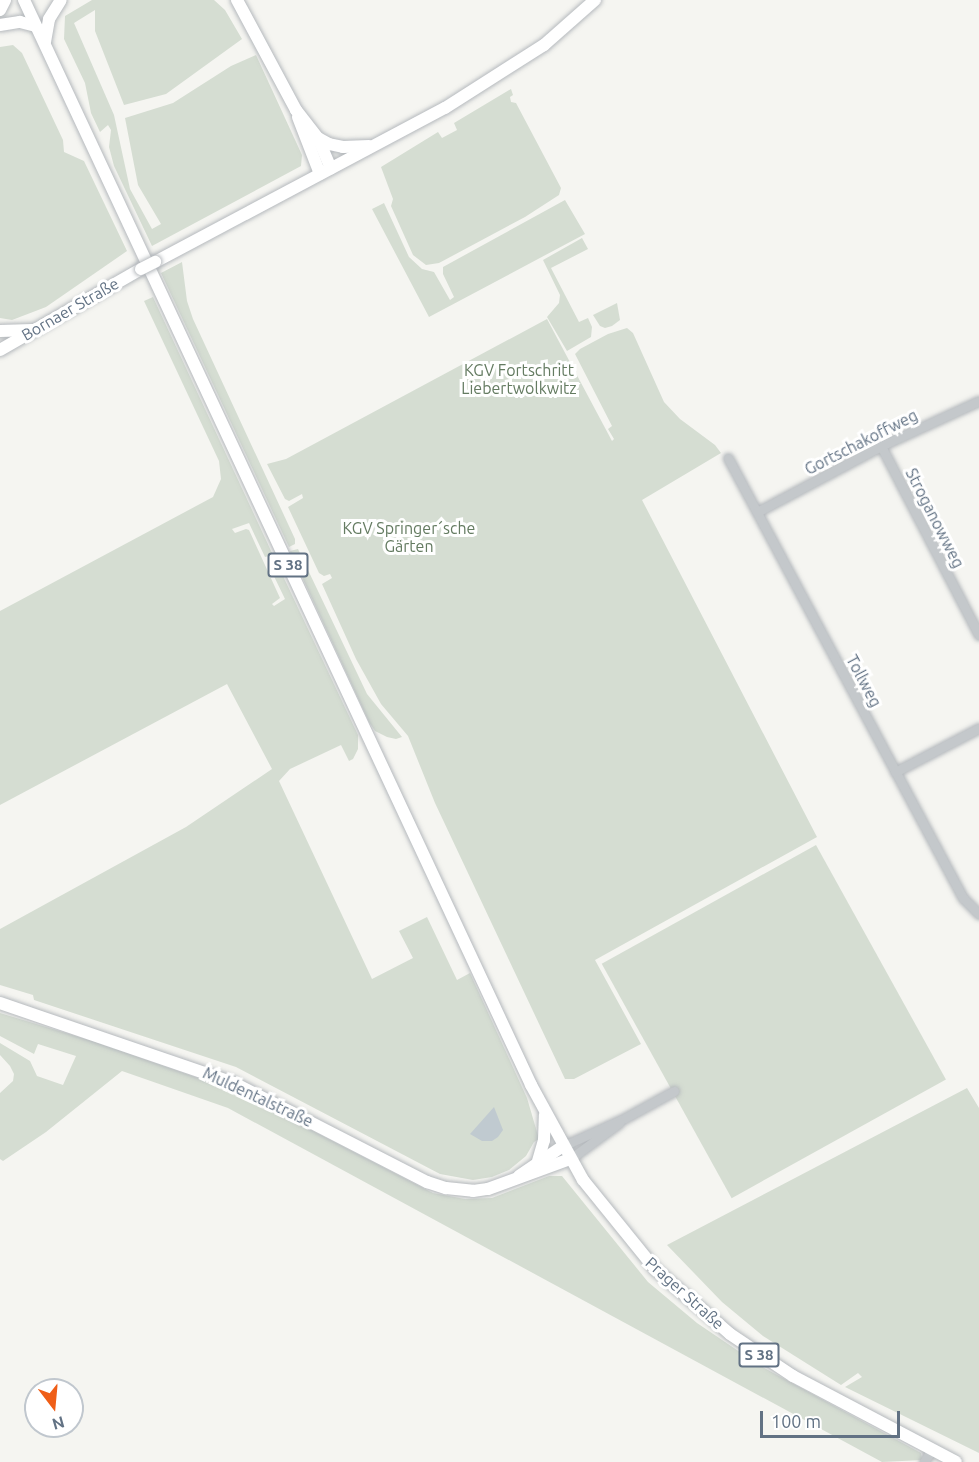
<!DOCTYPE html>
<html>
<head>
<meta charset="utf-8">
<style>
	body { margin:0 }
	#map { position:relative; width:979px; height:1462px; overflow:hidden; background:#f5f5f1; font-family:Ubuntu,sans-serif }
	div>[style] { position:absolute }
	.green>* { inset:0; background:#d5ddd2; transform-origin:0 0 }
	.water>* { inset:0; background:#c0cad0 }
	.roads { filter:drop-shadow(0 0 2px #b5b9bd) drop-shadow(0 0 2px #b5b9bd) }
	.minor>* { height:9px; margin:-4.5px; padding:0 4.5px; transform-origin:4.5px; border-radius:4.5px; background:#c4c8cb }
	.major>* { height:12px; margin:-6px; padding:0 6px; transform-origin:6px; border-radius:6px; background:#fff }
	.bridges { filter:drop-shadow(0 0 2px #b5b9bd) drop-shadow(0 0 2px #b5b9bd) }
	.major-bridge>* { height:12px; margin:-6px; padding:0 6px; transform-origin:6px; border-radius:6px; background:#fff }
	span { translate:-50% -50%; white-space:nowrap; text-align:center; line-height:1.15; -webkit-text-stroke:6px #fff; paint-order:stroke }
	.shield-label span { padding:2px 4px; background:#fff; border:2px solid; border-radius:4px; -webkit-text-stroke-width:0 }
	.shield-label { font-size:15px; color:#627284; font-weight:700 }
	.street-label { font-size:16px; color:#627284 }
	.park-label { font-size:16px; color:#647b61 }
	.north { position:absolute; left:24px; top:1378px; width:60px; height:60px; box-sizing:border-box; background:#fff; border:2px solid #c0c7ce; border-radius:50%; rotate:164deg; font-size:16px; font-weight:700; line-height:24px; text-align:center; color:#627284 }
	.north::after { content:''; display:block; margin:auto; width:21px; height:27px; background:#ef5e17; clip-path:polygon(50% 0,100% 100%,50% 72%,0 100%) }
	.scale { position:absolute; left:760px; top:1411px; width:140px; height:27px; box-sizing:border-box; border:3px solid #627284; border-top:0; padding-left:8px; font-size:18px; line-height:21px; white-space:nowrap; color:#627284; -webkit-text-stroke:4px #fff; paint-order:stroke }
</style>
</head>
<body>
<div id="map">
	<div class="green">
		<i style="clip-path:polygon(92px 0,214px 0,225px 10px,242px 39px,166px 94px,124px 105px,95px 31px,95px 10px,74px 23px,114px 115px,130px 189px,152px 229px,161px 224px,138px 185px,125px 118px,173px 103px,231px 66px,256px 55px,302px 155px,301px 166px,152px 246px,114px 166px,109px 147px,111px 130px,108px 125px,100px 132px,91px 113px,85px 83px,64px 39px,65px 16px)"></i>
		<i style="clip-path:polygon(13px 45px,22px 53px,63px 140px,64px 152px,84px 161px,127px 251px,46px 307px,12px 320px,0 318px,0 47px)"></i>
		<i style="clip-path:polygon(511px 89px,513px 95px,510px 97px,511px 102px,516px 103px,561px 188px,559px 195px,525px 217px,439px 263px,426px 265px,413px 255px,391px 206px,393px 199px,381px 167px,438px 132px,442px 138px,457px 130px,454px 123px)"></i>
		<i style="clip-path:polygon(565px 200px,585px 234px,429px 317px,372px 209px,384px 203px,409px 257px,422px 269px,434px 272px,450px 300px,454px 297px,443px 274px,443px 267px)"></i>
		<i style="clip-path:polygon(582px 238px,588px 249px,551px 268px,579px 322px,588px 318px,592px 327px,591px 337px,567px 351px,547px 317px,559px 303px,560px 295px,543px 260px)"></i>
		<i style="clip-path:polygon(182px 262px,187px 301px,193px 319px,295px 539px,295px 544px,289px 547px,161px 273px)"></i>
		<i style="clip-path:polygon(153px 297px,273px 555px,265px 557px,249px 523px,232px 529px,235px 533px,246px 529px,249px 530px,280px 598px,272px 604px,274px 606px,285px 599px,269px 566px,269px 562px,275px 559px,358px 735px,358px 749px,353px 759px,349px 761px,341px 745px,290px 769px,279px 781px,372px 979px,413px 958px,399px 931px,427px 917px,457px 980px,470px 973px,527px 1098px,539px 1139px,534px 1142px,526px 1156px,509px 1170px,492px 1177px,473px 1180px,440px 1174px,236px 1067px,34px 1000px,33px 995px,0 985px,0 929px,186px 827px,272px 769px,227px 684px,0 805px,0 611px,213px 497px,221px 479px,219px 461px,144px 301px)"></i>
		<i style="clip-path:polygon(617px 303px,620px 320px,612px 326px,605px 328px,600px 326px,593px 315px)"></i>
		<i style="clip-path:polygon(547px 319px,612px 441px,614px 439px,608px 429px,612px 426px,575px 354px,580px 349px,608px 334px,627px 328px,633px 333px,664px 402px,680px 419px,715px 445px,721px 453px,642px 500px,817px 837px,595px 960px,641px 1044px,574px 1079px,565px 1079px,435px 803px,408px 736px,381px 704px,356px 659px,322px 584px,332px 578px,330px 574px,324px 576px,319px 573px,288px 507px,303px 498px,302px 494px,289px 501px,285px 499px,267px 464px,286px 459px)"></i>
		<i style="clip-path:polygon(298px 549px,367px 694px,402px 737px,396px 739px,387px 737px,375px 731px,369px 722px,290px 551px)"></i>
		<i style="left:816px;top:845px;width:268px;height:245px;rotate:61deg"></i>
		<i style="clip-path:polygon(0 1013px,89px 1040px,221px 1086px,253px 1100px,433px 1193px,465px 1199px,492px 1198px,549px 1176px,562px 1176px,648px 1282px,697px 1323px,759px 1365px,921px 1453px,922px 1460px,882px 1462px,228px 1108px,122px 1071px,46px 1132px,3px 1161px,0 1159px,0 1093px,13px 1081px,14px 1074px,10px 1066px,0 1055px,0 1043px,30px 1061px,37px 1076px,63px 1085px,76px 1056px,38px 1044px,34px 1054px,0 1036px)"></i>
		<i style="clip-path:polygon(967px 1088px,979px 1108px,979px 1453px,845px 1387px,862px 1377px,858px 1373px,841px 1385px,763px 1336px,722px 1302px,667px 1245px)"></i>
	</div>
	<div class="water">
		<i style="clip-path:polygon(494px 1107px,503px 1130px,498px 1137px,492px 1141px,482px 1141px,470px 1134px)"></i>
	</div>
	<div class="roads">
		<div class="minor">
			<i style="left:881px;top:446px;width:213px;rotate:62.6deg"></i>
			<i style="left:728px;top:458px;width:499px;rotate:61.9deg"></i>
			<i style="left:963px;top:898px;width:23px;rotate:45deg"></i>
			<i style="left:757px;top:512px;width:140px;rotate:-28deg"></i>
			<i style="left:881px;top:446px;width:108px;rotate:-24.7deg"></i>
			<i style="left:895px;top:772px;width:95px;rotate:-27.6deg"></i>
			<i style="left:563px;top:1146px;width:68px;rotate:-24.3deg"></i>
			<i style="left:625px;top:1118px;width:56px;rotate:-28.9deg"></i>
			<i style="left:570px;top:1159px;width:61px;rotate:-36.3deg"></i>
			<i style="left:924px;top:1462px;width:15px;rotate:-58deg"></i>
		</div>
		<div class="major">
			<i style="left:24px;top:0;width:1198px;rotate:64.95deg"></i>
			<i style="left:531px;top:1085px;width:108px;rotate:61.3deg"></i>
			<i style="left:583px;top:1180px;width:114px;rotate:51deg"></i>
			<i style="left:655px;top:1269px;width:99px;rotate:40.9deg"></i>
			<i style="left:730px;top:1334px;width:76px;rotate:33.7deg"></i>
			<i style="left:793px;top:1376px;width:184px;rotate:27.8deg"></i>
			<i style="left:237px;top:0;width:125px;rotate:61.8deg"></i>
			<i style="left:296px;top:110px;width:36px;rotate:52deg"></i>
			<i style="left:318px;top:138px;width:33px;rotate:67deg"></i>
			<i style="left:0;top:10px;width:11px;rotate:-63deg"></i>
			<i style="left:0;top:25px;width:20px;rotate:-9deg"></i>
			<i style="left:20px;top:22px;width:16px;rotate:14deg"></i>
			<i style="left:45px;top:42px;width:23px;rotate:-80deg"></i>
			<i style="left:49px;top:19px;width:22px;rotate:-58deg"></i>
			<i style="left:298px;top:117px;width:61px;rotate:68.9deg"></i>
			<i style="left:318px;top:138px;width:13px;rotate:29deg"></i>
			<i style="left:329px;top:144px;width:14px;rotate:12deg"></i>
			<i style="left:343px;top:147px;width:26px;rotate:-2deg"></i>
			<i style="left:155px;top:262px;width:328px;rotate:-28deg"></i>
			<i style="left:445px;top:108px;width:117px;rotate:-32.5deg"></i>
			<i style="left:544px;top:45px;width:68px;rotate:-41.4deg"></i>
			<i style="left:0;top:331px;width:32px;rotate:-2deg"></i>
			<i style="left:0;top:350px;width:163px;rotate:-29.9deg"></i>
			<i style="left:0;top:1003px;width:247px;rotate:18.9deg"></i>
			<i style="left:234px;top:1083px;width:217px;rotate:27.2deg"></i>
			<i style="left:427px;top:1182px;width:20px;rotate:18deg"></i>
			<i style="left:446px;top:1188px;width:27px;rotate:6deg"></i>
			<i style="left:473px;top:1191px;width:15px;rotate:-8deg"></i>
			<i style="left:488px;top:1189px;width:87px;rotate:-20.1deg"></i>
			<i style="left:538px;top:1161px;width:22px;rotate:-74deg"></i>
			<i style="left:544px;top:1140px;width:25px;rotate:-88deg"></i>
			<i style="left:519px;top:1176px;width:53px;rotate:-34.3deg"></i>
		</div>
	</div>
	<div class="bridges">
		<div class="major-bridge">
			<i style="left:141px;top:269px;width:16px;rotate:-27deg"></i>
		</div>
	</div>
	<div class="shield-label">
		<span style="left:288px;top:565px">S 38</span>
		<span style="left:759px;top:1355px">S 38</span>
	</div>
	<div class="street-label">
		<span style="left:70px;top:309px;rotate:-30deg">Bornaer Straße</span>
		<span style="left:861px;top:442px;rotate:-27deg">Gortschakoffweg</span>
		<span style="left:935px;top:518px;rotate:63deg">Stroganowweg</span>
		<span style="left:864px;top:681px;rotate:62deg">Tollweg</span>
		<span style="left:258px;top:1097px;rotate:25deg">Muldentalstraße</span>
		<span style="left:685px;top:1293px;rotate:42deg">Prager Straße</span>
	</div>
	<div class="park-label">
		<span style="left:519px;top:379px">KGV Fortschritt<br>Liebertwolkwitz</span>
		<span style="left:409px;top:537px">KGV Springer´sche<br>Gärten</span>
	</div>
	<div class="north">N</div>
	<div class="scale">100 m</div>
</div>
</body>
</html>
